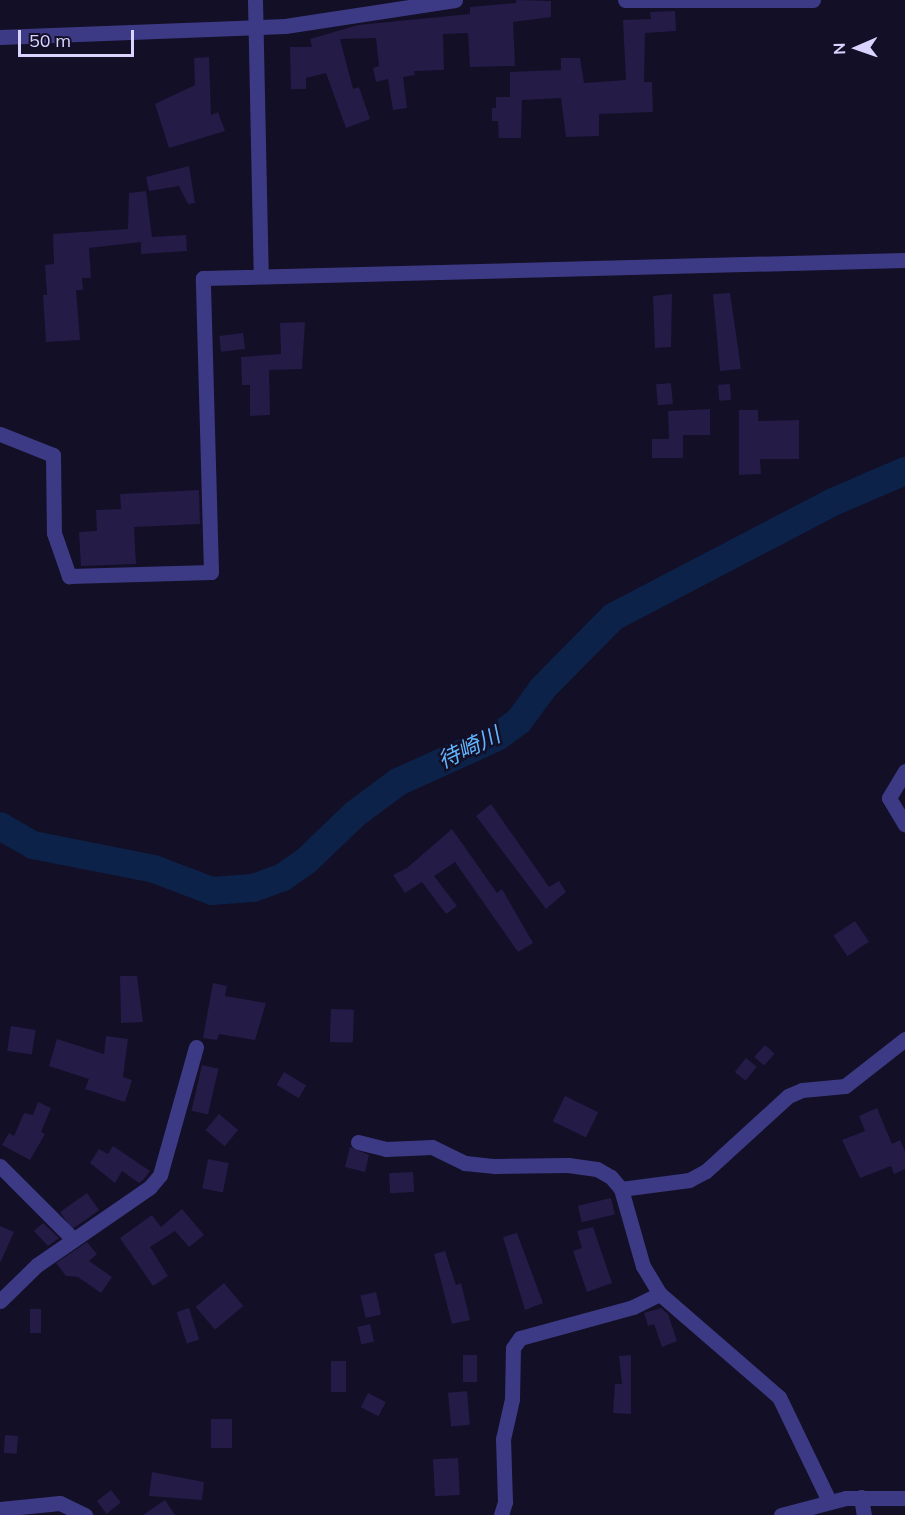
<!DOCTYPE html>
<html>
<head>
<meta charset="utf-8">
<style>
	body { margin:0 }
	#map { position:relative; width:905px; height:1515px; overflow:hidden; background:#130f26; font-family:Mulish,"Noto Sans JP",sans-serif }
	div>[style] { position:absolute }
	.river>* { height:28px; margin:-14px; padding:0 14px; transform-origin:14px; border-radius:14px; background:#0c2248 }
	.building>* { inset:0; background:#241b47; transform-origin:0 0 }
	.minor>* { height:15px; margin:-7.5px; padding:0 7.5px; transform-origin:7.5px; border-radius:7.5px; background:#3d3a85 }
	span { translate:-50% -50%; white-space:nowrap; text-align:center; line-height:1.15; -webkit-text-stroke:5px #130f26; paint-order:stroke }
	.water-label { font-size:22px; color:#62b6ff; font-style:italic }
	.north { position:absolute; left:827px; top:18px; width:60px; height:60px; -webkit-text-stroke:4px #130f26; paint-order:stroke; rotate:268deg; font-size:16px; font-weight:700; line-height:24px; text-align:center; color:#d9d4ff }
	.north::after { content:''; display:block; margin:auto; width:21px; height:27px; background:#d9d4ff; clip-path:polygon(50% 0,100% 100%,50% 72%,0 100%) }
	.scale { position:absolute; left:18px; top:30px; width:116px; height:27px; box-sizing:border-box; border:3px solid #d9d4ff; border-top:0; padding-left:8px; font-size:18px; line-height:21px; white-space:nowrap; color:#d9d4ff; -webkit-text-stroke:4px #130f26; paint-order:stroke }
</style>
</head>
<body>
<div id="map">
	<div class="river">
		<i style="left:0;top:826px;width:38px;rotate:30deg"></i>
		<i style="left:33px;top:845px;width:123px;rotate:11.2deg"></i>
		<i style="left:154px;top:869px;width:62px;rotate:20.8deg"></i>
		<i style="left:212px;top:891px;width:41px;rotate:-4.2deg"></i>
		<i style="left:253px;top:888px;width:32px;rotate:-20deg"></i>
		<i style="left:283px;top:877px;width:29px;rotate:-35deg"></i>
		<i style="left:307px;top:860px;width:66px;rotate:-43.8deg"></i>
		<i style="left:355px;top:814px;width:54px;rotate:-36.7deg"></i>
		<i style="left:398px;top:782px;width:109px;rotate:-24.4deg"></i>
		<i style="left:497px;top:737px;width:27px;rotate:-36deg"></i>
		<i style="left:519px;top:721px;width:39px;rotate:-54deg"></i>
		<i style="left:542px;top:689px;width:101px;rotate:-45.4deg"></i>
		<i style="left:613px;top:617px;width:248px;rotate:-27.6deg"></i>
		<i style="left:833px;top:502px;width:78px;rotate:-23.3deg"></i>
	</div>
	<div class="building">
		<i style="clip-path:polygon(516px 0,551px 1px,551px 17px,513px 22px,515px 66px,470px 67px,468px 33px,443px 34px,444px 70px,414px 71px,415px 75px,403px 77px,407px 108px,393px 110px,388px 79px,376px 82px,373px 68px,379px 66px,376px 38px,340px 39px,353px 89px,359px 87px,370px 119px,346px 128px,326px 73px,306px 78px,306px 89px,291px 89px,290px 47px,312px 47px,310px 39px,358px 25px,470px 14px,470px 7px,516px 3px)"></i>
		<i style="clip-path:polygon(675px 11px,676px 31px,645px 33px,644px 82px,652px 82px,653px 112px,599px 114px,599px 136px,566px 137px,561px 98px,522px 100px,521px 138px,499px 138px,498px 121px,492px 121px,492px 108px,496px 108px,496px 97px,510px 97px,510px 72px,561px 70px,561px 58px,580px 58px,584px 83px,626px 80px,623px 20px,651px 19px,650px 12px)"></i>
		<i style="clip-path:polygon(209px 57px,211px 115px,218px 112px,225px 131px,169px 148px,155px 104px,195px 85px,194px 58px)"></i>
		<i style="clip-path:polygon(189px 166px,195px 203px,188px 204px,179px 186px,149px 191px,146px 177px)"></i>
		<i style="clip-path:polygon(146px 191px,152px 237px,186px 235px,187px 251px,141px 254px,141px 242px,89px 248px,91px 278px,82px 278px,83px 290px,76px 290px,80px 340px,46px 342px,43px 295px,47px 295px,45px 265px,54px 264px,53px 234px,128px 229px,129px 193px)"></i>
		<i style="clip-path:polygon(730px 293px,741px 369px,720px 371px,713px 294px)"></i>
		<i style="clip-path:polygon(672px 294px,671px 347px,655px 348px,653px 296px)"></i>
		<i style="clip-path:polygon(305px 322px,302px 369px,269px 370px,270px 415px,250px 416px,250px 385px,242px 385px,241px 357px,281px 354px,280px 323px)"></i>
		<i style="left:243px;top:333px;width:16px;height:24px;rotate:83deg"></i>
		<i style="left:671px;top:383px;width:21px;height:15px;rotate:85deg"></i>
		<i style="left:730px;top:384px;width:16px;height:12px;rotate:86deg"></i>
		<i style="clip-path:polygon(710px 409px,710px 435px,683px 435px,683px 458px,652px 458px,652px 439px,669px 439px,668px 411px)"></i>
		<i style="clip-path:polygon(739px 410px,758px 410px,758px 421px,799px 420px,799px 459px,760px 459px,761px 474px,739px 475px)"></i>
		<i style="clip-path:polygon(199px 490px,200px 524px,134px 527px,136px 564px,81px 566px,79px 532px,97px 531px,96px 510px,121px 509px,120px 494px)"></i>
		<i style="clip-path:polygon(491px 804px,549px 887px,559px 881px,566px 892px,546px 909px,476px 816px)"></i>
		<i style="clip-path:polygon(452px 829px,497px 893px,502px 889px,533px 943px,518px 952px,455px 862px,434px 876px,457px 906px,446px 914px,422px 882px,405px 893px,393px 875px,407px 868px)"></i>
		<i style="left:855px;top:921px;width:25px;height:26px;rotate:56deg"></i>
		<i style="clip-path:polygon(120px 976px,137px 976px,143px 1022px,121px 1023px)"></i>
		<i style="clip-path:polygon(213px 983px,227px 986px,225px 996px,266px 1003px,255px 1040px,219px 1034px,217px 1040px,203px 1038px)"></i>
		<i style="left:331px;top:1009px;width:23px;height:33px;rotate:2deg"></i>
		<i style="left:11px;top:1026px;width:25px;height:25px;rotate:9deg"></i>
		<i style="clip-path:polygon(106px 1036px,128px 1039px,123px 1077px,132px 1080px,125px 1102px,85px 1089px,89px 1079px,49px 1066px,57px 1039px,104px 1054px)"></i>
		<i style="left:765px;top:1045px;width:13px;height:16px;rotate:42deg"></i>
		<i style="left:746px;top:1058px;width:14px;height:18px;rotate:39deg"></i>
		<i style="left:202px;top:1065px;width:17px;height:47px;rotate:13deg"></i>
		<i style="left:284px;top:1072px;width:26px;height:15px;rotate:31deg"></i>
		<i style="left:565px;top:1096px;width:37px;height:28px;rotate:26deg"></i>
		<i style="clip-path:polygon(38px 1102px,51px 1108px,41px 1132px,45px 1134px,30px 1160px,2px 1145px,9px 1133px,14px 1136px,24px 1113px,33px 1115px)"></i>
		<i style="clip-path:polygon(877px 1108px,892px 1144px,900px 1140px,905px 1151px,905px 1169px,894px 1174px,891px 1166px,860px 1178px,842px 1140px,865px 1131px,859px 1116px)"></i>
		<i style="left:219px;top:1114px;width:25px;height:21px;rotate:40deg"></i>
		<i style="clip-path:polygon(113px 1146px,150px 1171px,143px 1180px,139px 1183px,122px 1171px,115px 1183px,90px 1163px,99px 1149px,108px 1154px)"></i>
		<i style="clip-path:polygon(350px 1147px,369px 1155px,365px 1172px,345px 1167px)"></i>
		<i style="left:208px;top:1159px;width:21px;height:30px;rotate:11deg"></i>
		<i style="left:413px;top:1172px;width:20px;height:24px;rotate:87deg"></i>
		<i style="left:87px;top:1193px;width:21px;height:33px;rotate:55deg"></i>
		<i style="left:611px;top:1198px;width:17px;height:34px;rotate:77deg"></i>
		<i style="clip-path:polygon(182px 1209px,204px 1235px,189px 1247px,175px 1231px,150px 1247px,168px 1276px,153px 1286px,120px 1238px,152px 1215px,161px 1227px)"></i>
		<i style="clip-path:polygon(43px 1223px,59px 1238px,48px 1246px,34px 1231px)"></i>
		<i style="clip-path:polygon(0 1226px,14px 1232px,0 1263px)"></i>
		<i style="clip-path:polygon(593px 1227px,612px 1283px,587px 1292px,573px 1251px,582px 1248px,577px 1231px)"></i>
		<i style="clip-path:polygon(517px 1233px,543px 1303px,525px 1310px,503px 1237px)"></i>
		<i style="clip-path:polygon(87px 1242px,97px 1254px,89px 1261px,112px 1277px,101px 1293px,78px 1277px,66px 1276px,56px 1263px)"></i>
		<i style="clip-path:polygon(445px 1251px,456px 1285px,461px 1283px,470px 1320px,452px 1324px,434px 1254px)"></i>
		<i style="left:224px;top:1283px;width:30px;height:37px;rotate:50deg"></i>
		<i style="left:376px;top:1292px;width:23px;height:16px;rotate:77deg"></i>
		<i style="left:189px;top:1308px;width:33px;height:13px;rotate:72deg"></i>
		<i style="clip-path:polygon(661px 1308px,668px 1314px,677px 1341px,662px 1347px,654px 1324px,648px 1326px,644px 1313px)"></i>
		<i style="left:30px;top:1309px;width:11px;height:24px"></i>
		<i style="left:370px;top:1324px;width:18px;height:13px;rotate:77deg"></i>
		<i style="left:477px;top:1355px;width:27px;height:14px;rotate:90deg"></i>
		<i style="clip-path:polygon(631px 1355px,631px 1414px,613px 1413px,615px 1384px,622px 1384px,619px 1356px)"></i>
		<i style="left:331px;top:1361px;width:15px;height:31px"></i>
		<i style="left:467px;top:1391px;width:34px;height:19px;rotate:85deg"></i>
		<i style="left:368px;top:1393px;width:20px;height:16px;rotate:27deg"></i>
		<i style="left:211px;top:1419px;width:21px;height:29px"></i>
		<i style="left:5px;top:1435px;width:13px;height:18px;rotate:4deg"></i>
		<i style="left:458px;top:1458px;width:37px;height:25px;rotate:87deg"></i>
		<i style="clip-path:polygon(152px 1472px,204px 1482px,202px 1500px,149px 1496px)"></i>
		<i style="left:111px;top:1490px;width:16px;height:18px;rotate:52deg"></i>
		<i style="clip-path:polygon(165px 1500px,175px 1515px,143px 1515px)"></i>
	</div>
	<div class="minor">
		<i style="left:255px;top:0;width:275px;rotate:88.8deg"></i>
		<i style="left:625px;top:0;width:188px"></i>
		<i style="left:0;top:37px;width:285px;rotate:-2.2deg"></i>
		<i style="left:285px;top:26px;width:172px;rotate:-8.7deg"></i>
		<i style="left:0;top:434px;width:57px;rotate:21.6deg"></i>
		<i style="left:53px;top:455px;width:78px;rotate:89.3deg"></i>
		<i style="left:54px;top:533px;width:46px;rotate:70.8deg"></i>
		<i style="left:69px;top:576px;width:142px;rotate:-1.6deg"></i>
		<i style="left:211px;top:572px;width:294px;rotate:-91.6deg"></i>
		<i style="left:203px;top:278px;width:702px;rotate:-1.47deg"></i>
		<i style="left:905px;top:771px;width:31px;rotate:121deg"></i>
		<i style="left:889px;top:798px;width:31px;rotate:59deg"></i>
		<i style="left:358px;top:1142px;width:29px;rotate:14deg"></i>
		<i style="left:386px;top:1149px;width:46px;rotate:-2.5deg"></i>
		<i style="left:432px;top:1147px;width:37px;rotate:26deg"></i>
		<i style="left:465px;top:1163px;width:30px;rotate:6deg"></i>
		<i style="left:495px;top:1166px;width:73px;rotate:-0.8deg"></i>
		<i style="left:568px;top:1165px;width:29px;rotate:8deg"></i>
		<i style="left:597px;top:1169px;width:16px;rotate:30deg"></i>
		<i style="left:611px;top:1177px;width:16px;rotate:50deg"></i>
		<i style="left:621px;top:1189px;width:80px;rotate:74.1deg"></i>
		<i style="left:643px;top:1266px;width:33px;rotate:59deg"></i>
		<i style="left:660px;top:1294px;width:157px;rotate:40.9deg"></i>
		<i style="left:779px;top:1397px;width:115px;rotate:64.3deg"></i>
		<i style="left:0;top:1166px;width:103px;rotate:45deg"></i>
		<i style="left:621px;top:1189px;width:69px;rotate:-7.5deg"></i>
		<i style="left:689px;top:1180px;width:19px;rotate:-28deg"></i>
		<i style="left:706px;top:1171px;width:111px;rotate:-42.4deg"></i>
		<i style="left:788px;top:1096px;width:15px;rotate:-23deg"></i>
		<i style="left:802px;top:1090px;width:43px;rotate:-5.3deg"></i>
		<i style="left:845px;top:1086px;width:76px;rotate:-38.1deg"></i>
		<i style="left:0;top:1301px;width:52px;rotate:-44.2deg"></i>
		<i style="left:37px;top:1265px;width:137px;rotate:-34.6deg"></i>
		<i style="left:150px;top:1187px;width:16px;rotate:-50deg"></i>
		<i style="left:160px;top:1175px;width:133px;rotate:-74.3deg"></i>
		<i style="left:861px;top:1497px;width:18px;rotate:81deg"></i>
		<i style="left:0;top:1509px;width:60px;rotate:-5.7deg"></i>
		<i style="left:60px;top:1503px;width:28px;rotate:26deg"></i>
		<i style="left:501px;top:1515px;width:14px;rotate:-73deg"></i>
		<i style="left:505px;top:1502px;width:63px;rotate:-91.8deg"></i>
		<i style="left:503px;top:1439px;width:41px;rotate:-77.3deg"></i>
		<i style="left:512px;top:1399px;width:51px;rotate:-88.9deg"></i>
		<i style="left:513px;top:1348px;width:12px;rotate:-55deg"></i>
		<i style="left:520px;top:1338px;width:117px;rotate:-15.3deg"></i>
		<i style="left:633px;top:1307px;width:30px;rotate:-26deg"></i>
		<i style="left:781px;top:1515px;width:67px;rotate:-14.7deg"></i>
		<i style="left:846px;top:1498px;width:59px"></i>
	</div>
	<div class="water-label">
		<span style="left:469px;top:748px;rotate:-26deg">待崎川</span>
	</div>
	<div class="north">N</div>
	<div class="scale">50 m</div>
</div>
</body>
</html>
